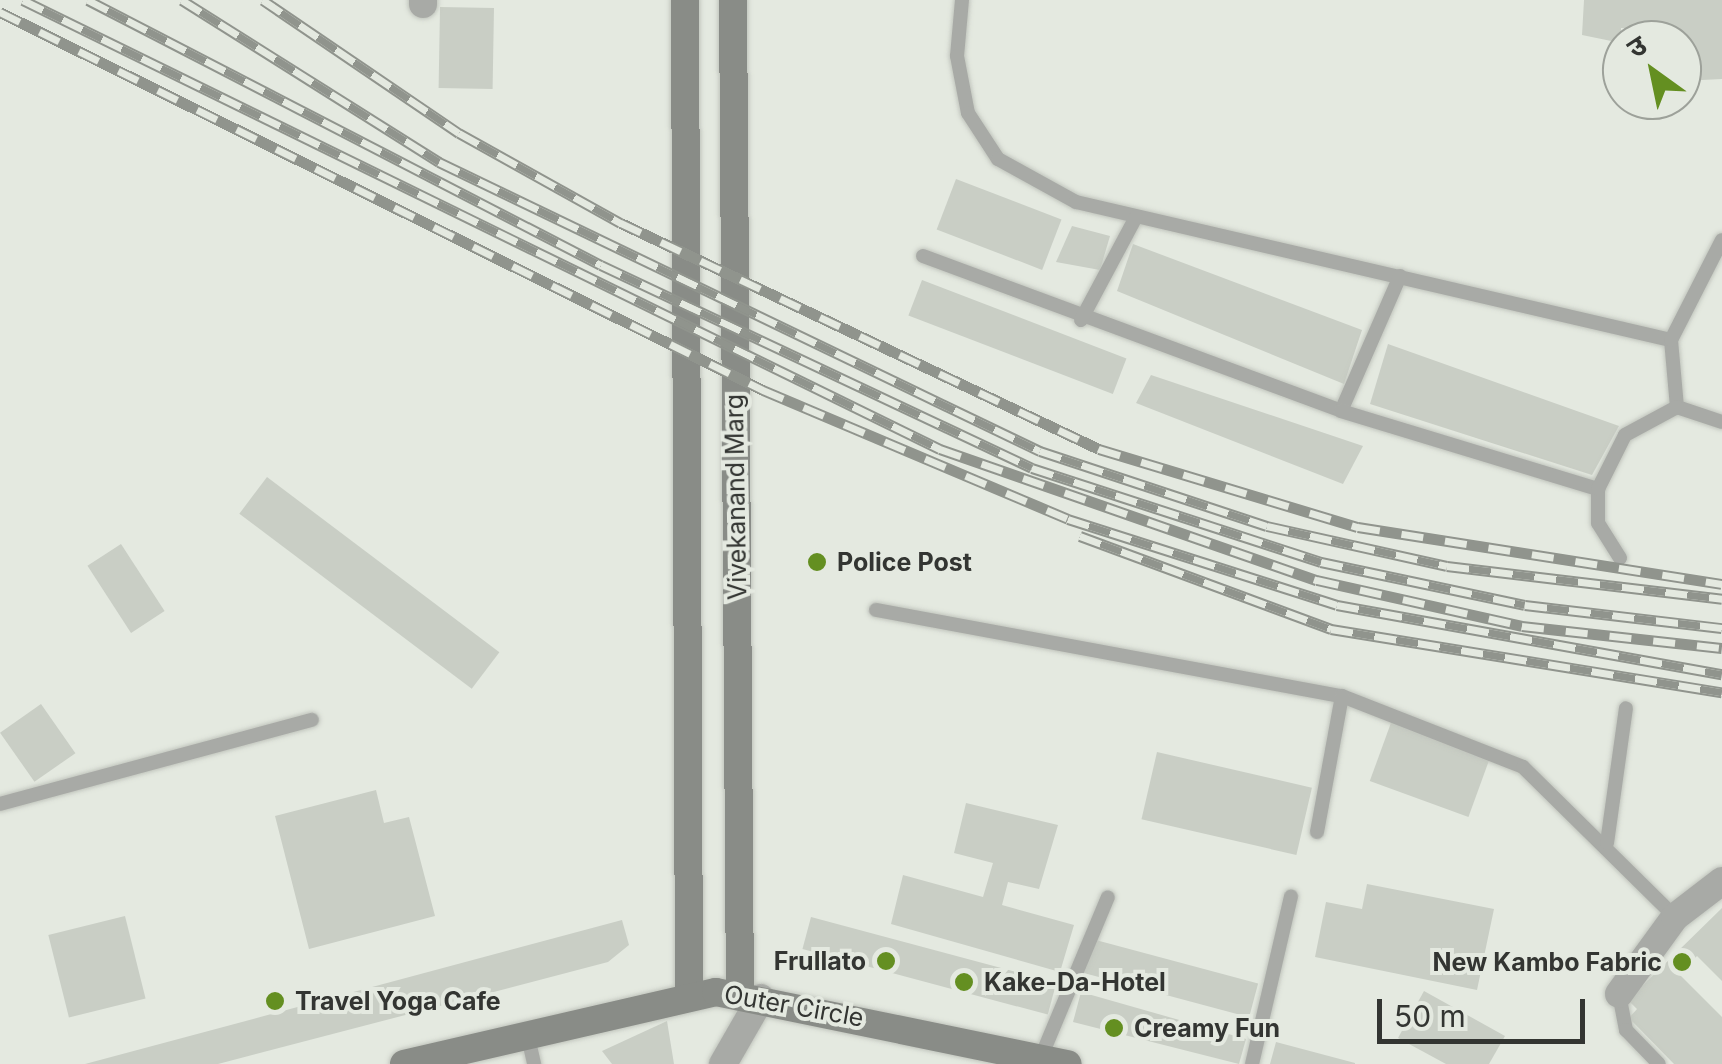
<!DOCTYPE html>
<html>
<head>
<meta charset="utf-8">
<style>
	body { margin:0 }
	#map { position:relative; width:1722px; height:1064px; overflow:hidden; background:#e4e9e0; font-family:Inter,"Noto Sans Devanagari",sans-serif }
	div>[style] { position:absolute }
	.building>* { inset:0; background:#c9cec5; transform-origin:0 0 }
	.roads { filter:drop-shadow(0 0 2px #c1c5bd) drop-shadow(0 0 2px #c1c5bd) }
	.service>* { height:14px; margin:-7px; padding:0 7px; transform-origin:7px; border-radius:7px; background:#a8aaa6 }
	.minor>* { height:28px; margin:-14px; padding:0 14px; transform-origin:14px; border-radius:14px; background:#a8aaa6 }
	.tertiary>* { height:28px; margin:-14px; padding:0 14px; transform-origin:14px; border-radius:14px; background:#a8aaa6 }
	.secondary>* { height:28px; margin:-14px; padding:0 14px; transform-origin:14px; border-radius:14px; background:#898c87 }
	.rail>* { height:11px; margin-top:-5.5px; transform-origin:0; background:repeating-linear-gradient(90deg,#e4e9e0 0 22px,#90948d 0 44px); box-sizing:border-box; border-block:2px solid #90948d }
	.dots>* { width:28px; height:28px; translate:-50% -50%; box-sizing:border-box; border:5px solid #e4e9e0; border-radius:50% }
	span { translate:-50% -50%; white-space:nowrap; text-align:center; line-height:1.15; -webkit-text-stroke:8px #e4e9e0; paint-order:stroke }
	.street-label { font-size:25px; color:#333532 }
	.poi-label { font-size:25px; color:#333532; font-weight:700 }
	.left { translate:0 -50%; text-align:left }
	.right { translate:-100% -50%; text-align:right }
	.north { position:absolute; left:1602px; top:20px; width:100px; height:100px; box-sizing:border-box; background:#e4e9e0; border:2px solid #9da19a; border-radius:50%; rotate:327deg; font-size:28px; font-weight:700; line-height:40px; text-align:center; color:#333532 }
	.north::after { content:''; display:block; margin:auto; width:35px; height:45px; background:#648f21; clip-path:polygon(50% 0,100% 100%,50% 72%,0 100%) }
	.scale { position:absolute; left:1377px; top:999px; width:208px; height:45px; box-sizing:border-box; border:5px solid #333532; border-top:0; padding-left:12px; font-size:30px; line-height:35px; white-space:nowrap; color:#333532; -webkit-text-stroke:8px #e4e9e0; paint-order:stroke }
</style>
</head>
<body>
<div id="map">
	<div class="building">
		<i style="clip-path:polygon(1584px 0,1722px 0,1722px 79px,1682px 81px,1682px 40px,1665px 40px,1665px 30px,1621px 28px,1621px 43px,1582px 35px)"></i>
		<i style="left:494px;top:8px;width:81px;height:54px;rotate:91deg"></i>
		<i style="left:956px;top:179px;width:113px;height:54px;rotate:21deg"></i>
		<i style="clip-path:polygon(1072px 226px,1110px 236px,1100px 270px,1056px 262px)"></i>
		<i style="clip-path:polygon(1133px 244px,1362px 330px,1344px 384px,1117px 291px)"></i>
		<i style="left:922px;top:280px;width:219px;height:38px;rotate:21deg"></i>
		<i style="clip-path:polygon(1388px 344px,1619px 426px,1592px 475px,1370px 404px)"></i>
		<i style="clip-path:polygon(1151px 375px,1363px 446px,1343px 484px,1136px 403px)"></i>
		<i style="left:267px;top:477px;width:291px;height:46px;rotate:37deg"></i>
		<i style="left:121px;top:544px;width:80px;height:40px;rotate:57deg"></i>
		<i style="left:41px;top:704px;width:60px;height:50px;rotate:55deg"></i>
		<i style="left:1392px;top:720px;width:105px;height:65px;rotate:20deg"></i>
		<i style="left:1157px;top:752px;width:159px;height:69px;rotate:13deg"></i>
		<i style="clip-path:polygon(376px 790px,384px 823px,409px 817px,435px 916px,309px 949px,275px 816px)"></i>
		<i style="clip-path:polygon(966px 803px,1058px 825px,1039px 889px,1008px 882px,1002px 905px,1074px 925px,1060px 972px,891px 924px,903px 875px,983px 897px,993px 863px,954px 853px)"></i>
		<i style="clip-path:polygon(1367px 884px,1494px 909px,1477px 990px,1315px 957px,1326px 902px,1362px 909px)"></i>
		<i style="clip-path:polygon(1722px 908px,1722px 981px,1697px 956px,1679px 974px,1722px 1017px,1722px 1064px,1674px 1064px,1629px 1018px,1637px 1009px,1628px 1000px)"></i>
		<i style="left:125px;top:916px;width:85px;height:79px;rotate:76deg"></i>
		<i style="left:811px;top:917px;width:254px;height:33px;rotate:15deg"></i>
		<i style="clip-path:polygon(622px 920px,629px 945px,608px 962px,218px 1064px,85px 1064px)"></i>
		<i style="left:1092px;top:939px;width:172px;height:35px;rotate:15deg"></i>
		<i style="clip-path:polygon(1424px 991px,1505px 1036px,1489px 1064px,1446px 1064px,1398px 1038px)"></i>
		<i style="clip-path:polygon(1081px 992px,1246px 1039px,1239px 1064px,1073px 1022px)"></i>
		<i style="clip-path:polygon(667px 1021px,674px 1064px,612px 1064px,602px 1051px)"></i>
		<i style="clip-path:polygon(1276px 1042px,1355px 1063px,1355px 1064px,1270px 1064px)"></i>
	</div>
	<div class="roads">
		<div class="service">
			<i style="left:962px;top:0;width:56px;rotate:95.1deg"></i>
			<i style="left:957px;top:56px;width:58px;rotate:79.1deg"></i>
			<i style="left:968px;top:113px;width:55px;rotate:56.9deg"></i>
			<i style="left:998px;top:159px;width:89px;rotate:28.9deg"></i>
			<i style="left:1076px;top:202px;width:611px;rotate:13.06deg"></i>
			<i style="left:1671px;top:340px;width:67px;rotate:84.9deg"></i>
			<i style="left:1677px;top:407px;width:47px;rotate:18.4deg"></i>
			<i style="left:923px;top:256px;width:446px;rotate:20.3deg"></i>
			<i style="left:1400px;top:276px;width:147px;rotate:113.6deg"></i>
			<i style="left:1341px;top:411px;width:269px;rotate:16.9deg"></i>
			<i style="left:1081px;top:320px;width:117px;rotate:-61.9deg"></i>
			<i style="left:1671px;top:340px;width:112px;rotate:-63deg"></i>
			<i style="left:1620px;top:558px;width:41px;rotate:-122.2deg"></i>
			<i style="left:1598px;top:523px;width:34px;rotate:-90deg"></i>
			<i style="left:1598px;top:489px;width:60px;rotate:-63.4deg"></i>
			<i style="left:1625px;top:435px;width:59px;rotate:-28.3deg"></i>
			<i style="left:876px;top:610px;width:474px;rotate:10.5deg"></i>
			<i style="left:1342px;top:696px;width:194px;rotate:21.4deg"></i>
			<i style="left:1523px;top:767px;width:214px;rotate:44.6deg"></i>
			<i style="left:0;top:804px;width:323px;rotate:-15.1deg"></i>
			<i style="left:1317px;top:832px;width:138px;rotate:-79.6deg"></i>
			<i style="left:1607px;top:843px;width:136px;rotate:-82deg"></i>
			<i style="left:1619px;top:994px;width:37px;rotate:79deg"></i>
			<i style="left:1626px;top:1030px;width:47px;rotate:45.9deg"></i>
			<i style="left:527px;top:1033px;width:32px;rotate:77deg"></i>
			<i style="left:1041px;top:1057px;width:173px;rotate:-67.3deg"></i>
			<i style="left:1252px;top:1064px;width:172px;rotate:-76.9deg"></i>
		</div>
		<div class="minor">
			<i style="left:423px;top:0;width:4px;rotate:90deg"></i>
			<i style="left:1619px;top:994px;width:95px;rotate:-54deg"></i>
			<i style="left:1675px;top:917px;width:59px;rotate:-37.5deg"></i>
		</div>
		<div class="tertiary">
			<i style="left:723px;top:1064px;width:76px;rotate:-60.1deg"></i>
		</div>
		<div class="secondary">
			<i style="left:685px;top:0;width:992px;rotate:89.77deg"></i>
			<i style="left:733px;top:0;width:994px;rotate:89.6deg"></i>
			<i style="left:404px;top:1064px;width:320px;rotate:-13deg"></i>
			<i style="left:716px;top:992px;width:359px;rotate:11.6deg"></i>
		</div>
	</div>
	<div class="rail">
		<i style="left:23px;top:0;width:1021px;rotate:26.09deg"></i>
		<i style="left:940px;top:449px;width:399px;rotate:19.2deg"></i>
		<i style="left:1317px;top:580px;width:210px;rotate:12.6deg"></i>
		<i style="left:1522px;top:626px;width:201px;rotate:6.3deg"></i>
		<i style="left:88px;top:0;width:577px;rotate:27.32deg"></i>
		<i style="left:601px;top:265px;width:476px;rotate:25.2deg"></i>
		<i style="left:1032px;top:468px;width:304px;rotate:18deg"></i>
		<i style="left:1321px;top:562px;width:208px;rotate:11.9deg"></i>
		<i style="left:1525px;top:605px;width:198px;rotate:6.7deg"></i>
		<i style="left:182px;top:0;width:304px;rotate:32.2deg"></i>
		<i style="left:439px;top:162px;width:667px;rotate:25.68deg"></i>
		<i style="left:1040px;top:451px;width:239px;rotate:18.3deg"></i>
		<i style="left:1267px;top:526px;width:184px;rotate:12.5deg"></i>
		<i style="left:1447px;top:566px;width:277px;rotate:6.8deg"></i>
		<i style="left:263px;top:0;width:237px;rotate:34.2deg"></i>
		<i style="left:459px;top:133px;width:185px;rotate:29.1deg"></i>
		<i style="left:621px;top:223px;width:529px;rotate:25.3deg"></i>
		<i style="left:1099px;top:449px;width:270px;rotate:16.8deg"></i>
		<i style="left:1358px;top:527px;width:368px;rotate:8.9deg"></i>
		<i style="left:0;top:12px;width:852px;rotate:26.35deg"></i>
		<i style="left:763px;top:390px;width:331px;rotate:22.9deg"></i>
		<i style="left:1068px;top:519px;width:282px;rotate:17.7deg"></i>
		<i style="left:1337px;top:605px;width:391px;rotate:10.2deg"></i>
		<i style="left:1080px;top:536px;width:268px;rotate:20.3deg"></i>
		<i style="left:1331px;top:629px;width:396px;rotate:9.2deg"></i>
	</div>
	<div class="dots">
		<i style="left:817px;top:562px;background:#648f21"></i>
		<i style="left:886px;top:961px;background:#648f21"></i>
		<i style="left:1682px;top:962px;background:#648f21"></i>
		<i style="left:964px;top:982px;background:#648f21"></i>
		<i style="left:275px;top:1001px;background:#648f21"></i>
		<i style="left:1114px;top:1028px;background:#648f21"></i>
	</div>
	<div class="street-label">
		<span style="left:736px;top:497px;rotate:-91deg">Vivekanand Marg</span>
		<span style="left:794px;top:1006px;rotate:10deg">Outer Circle</span>
	</div>
	<div class="poi-label">
		<span class="left" style="left:837px;top:562px">Police Post</span>
		<span class="right" style="left:866px;top:961px">Frullato</span>
		<span class="right" style="left:1662px;top:962px">New Kambo Fabric</span>
		<span class="left" style="left:984px;top:982px">Kake-Da-Hotel</span>
		<span class="left" style="left:295px;top:1001px">Travel Yoga Cafe</span>
		<span class="left" style="left:1134px;top:1028px">Creamy Fun</span>
	</div>
	<div class="north">उ</div>
	<div class="scale">50 m</div>
</div>
</body>
</html>
